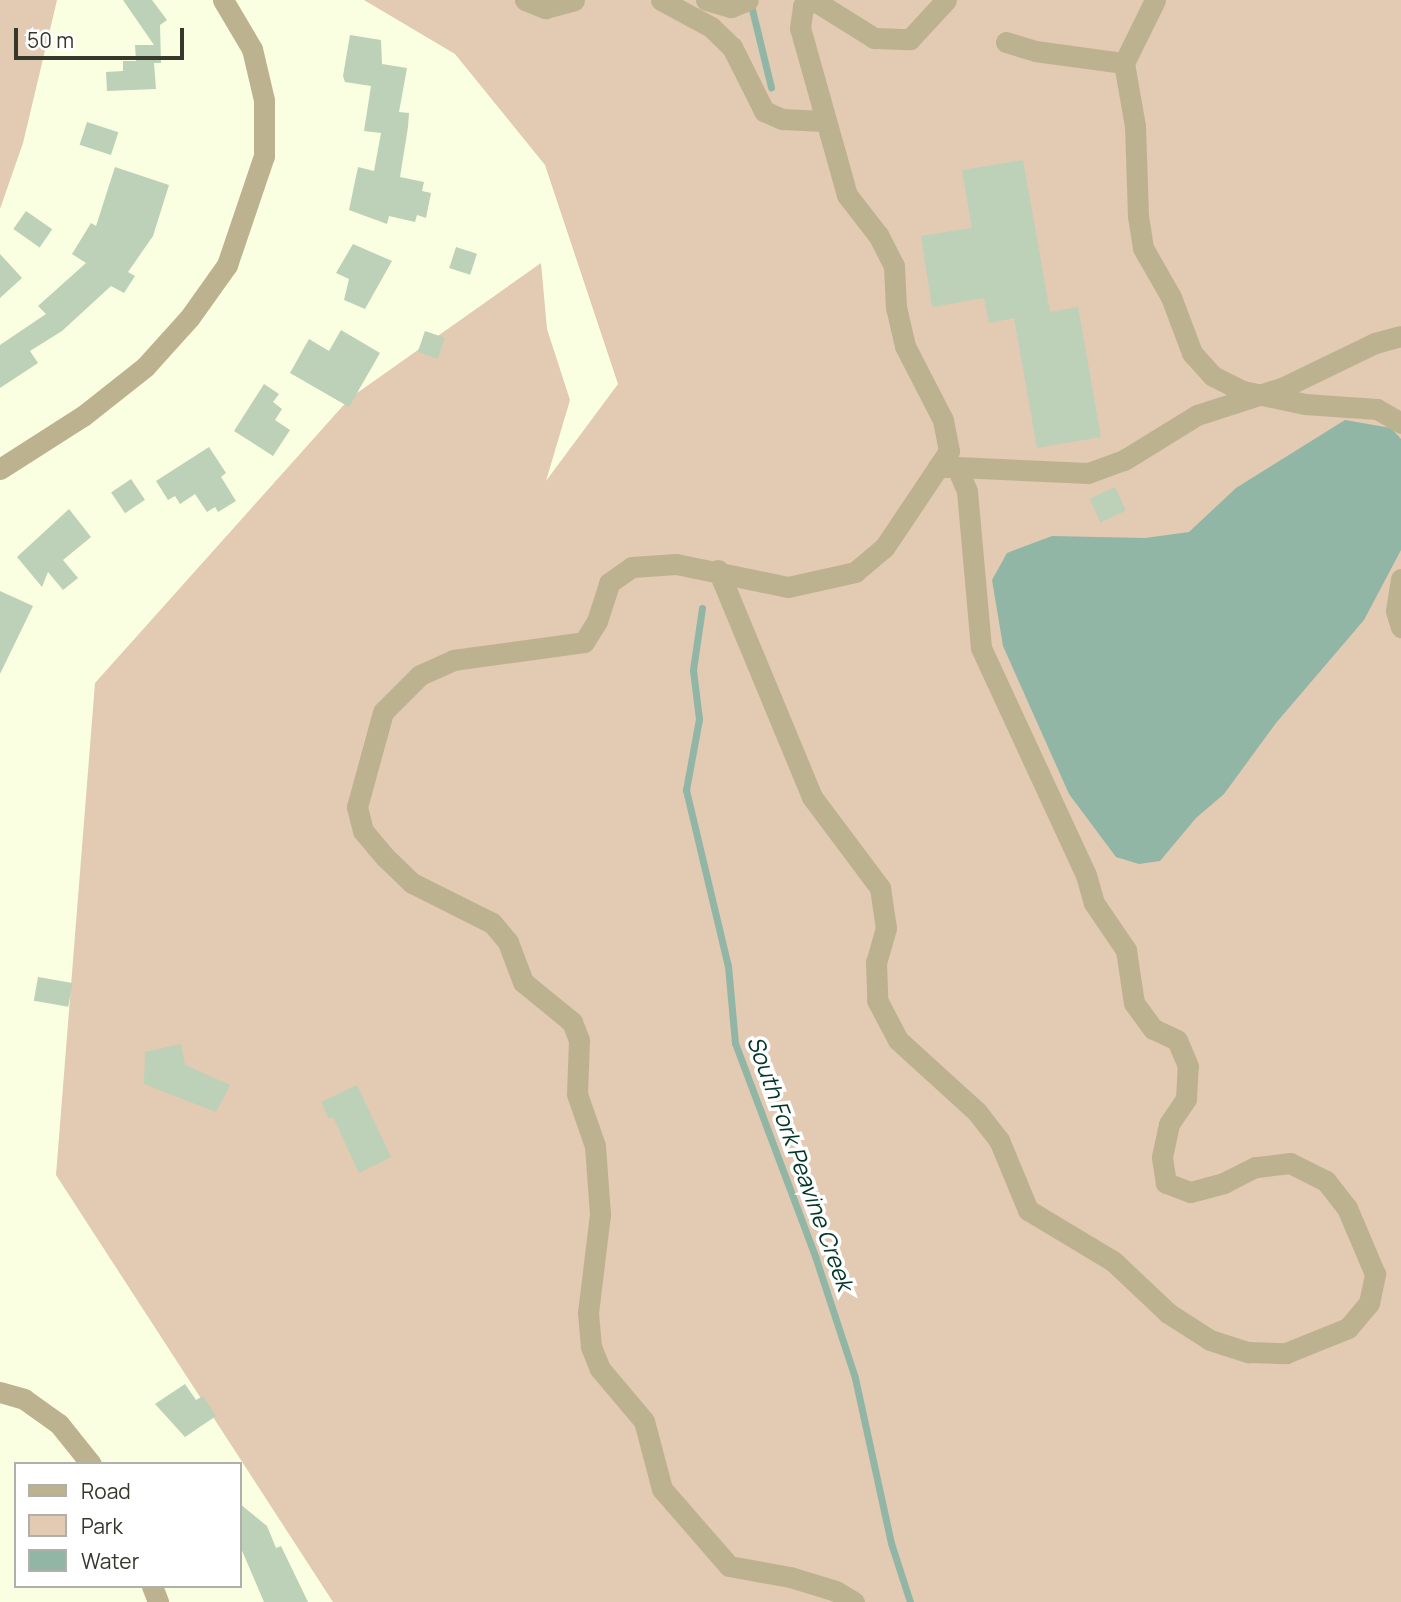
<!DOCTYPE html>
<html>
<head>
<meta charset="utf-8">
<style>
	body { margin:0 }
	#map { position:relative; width:1401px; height:1602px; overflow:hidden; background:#f9ffe0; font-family:Manrope,sans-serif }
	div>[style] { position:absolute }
	.green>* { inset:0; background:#e2cab3 }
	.water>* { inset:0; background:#91b6a5 }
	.stream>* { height:7px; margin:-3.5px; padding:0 3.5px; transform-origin:3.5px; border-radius:3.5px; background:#91b6a5 }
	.building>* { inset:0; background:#bcd1b8; transform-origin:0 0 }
	.minor>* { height:21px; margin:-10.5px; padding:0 10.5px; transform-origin:10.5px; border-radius:10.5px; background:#bdb290 }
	span { translate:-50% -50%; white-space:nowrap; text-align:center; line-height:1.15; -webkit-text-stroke:7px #fff; paint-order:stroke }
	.water-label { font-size:23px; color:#003625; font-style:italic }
	.legend { position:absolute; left:14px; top:1462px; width:228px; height:126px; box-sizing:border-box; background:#fff; border:2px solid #afafab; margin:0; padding:9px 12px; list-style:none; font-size:21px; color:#36382c }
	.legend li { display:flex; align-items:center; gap:14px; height:35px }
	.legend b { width:35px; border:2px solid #afafab }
	.scale { position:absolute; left:14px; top:28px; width:170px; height:32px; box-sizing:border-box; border:4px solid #36382c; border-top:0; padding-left:9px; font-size:21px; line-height:24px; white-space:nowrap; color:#36382c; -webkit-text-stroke:5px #fff; paint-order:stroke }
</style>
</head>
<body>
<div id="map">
	<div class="green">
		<i style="clip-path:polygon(0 0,57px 0,23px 143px,0 209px)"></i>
		<i style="clip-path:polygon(364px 0,1401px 0,1401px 1602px,333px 1602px,56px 1175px,95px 683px,350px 398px,541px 263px,547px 329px,570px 400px,546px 481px,618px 384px,545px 165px,455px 54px)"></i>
	</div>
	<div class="water">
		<i style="clip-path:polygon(1345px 420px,1391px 428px,1401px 439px,1401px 550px,1364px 620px,1276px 723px,1224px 794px,1196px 818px,1160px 861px,1139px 864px,1116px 857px,1069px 794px,1003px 646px,992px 580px,1007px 553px,1052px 536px,1145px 538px,1189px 532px,1236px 488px)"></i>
	</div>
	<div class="stream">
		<i style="left:750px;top:1px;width:89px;rotate:76.3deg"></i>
		<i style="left:702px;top:608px;width:63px;rotate:98.3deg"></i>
		<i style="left:693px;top:670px;width:49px;rotate:83deg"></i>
		<i style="left:699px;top:719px;width:72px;rotate:100.4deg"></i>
		<i style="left:686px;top:790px;width:181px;rotate:76.6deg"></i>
		<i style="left:728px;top:966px;width:77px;rotate:84.8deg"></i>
		<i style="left:735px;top:1043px;width:228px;rotate:69.4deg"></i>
		<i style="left:815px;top:1256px;width:128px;rotate:71.8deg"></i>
		<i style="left:855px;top:1378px;width:169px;rotate:77.7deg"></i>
		<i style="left:891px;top:1543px;width:62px;rotate:72.1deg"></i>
	</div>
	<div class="building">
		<i style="clip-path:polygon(123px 0,152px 0,167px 20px,160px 25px,161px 63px,154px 63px,156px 89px,107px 91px,106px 72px,123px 71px,123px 61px,136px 61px,135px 45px,154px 45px)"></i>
		<i style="clip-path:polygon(350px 35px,381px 40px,382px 64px,407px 68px,399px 112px,409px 113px,408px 127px,400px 177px,424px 182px,422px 191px,431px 193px,426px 218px,417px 215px,415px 222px,389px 216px,387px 224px,349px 210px,358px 167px,374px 171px,381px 133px,364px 131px,371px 86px,345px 82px,343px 76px)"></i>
		<i style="left:87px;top:122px;width:33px;height:24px;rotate:18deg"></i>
		<i style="clip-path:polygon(1023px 160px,1050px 312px,1078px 307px,1101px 437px,1037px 448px,1014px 318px,989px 323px,984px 298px,932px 307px,921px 236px,972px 228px,962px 170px)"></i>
		<i style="clip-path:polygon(115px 167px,169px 185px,153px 236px,128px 272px,135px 276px,124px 293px,111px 286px,62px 331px,30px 351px,38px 363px,0 388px,0 345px,46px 314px,38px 306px,86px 263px,72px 254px,91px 223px,96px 226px)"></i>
		<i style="left:26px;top:211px;width:32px;height:22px;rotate:35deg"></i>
		<i style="clip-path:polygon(353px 244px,392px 261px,365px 309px,344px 300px,349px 279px,336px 273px)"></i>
		<i style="left:456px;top:247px;width:22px;height:22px;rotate:18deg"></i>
		<i style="clip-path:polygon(0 254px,22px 278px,0 298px)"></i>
		<i style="clip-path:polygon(341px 330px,380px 353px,349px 407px,290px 373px,309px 339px,329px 351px)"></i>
		<i style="left:425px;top:331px;width:21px;height:22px;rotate:19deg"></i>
		<i style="clip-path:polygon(264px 384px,279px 394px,273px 402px,282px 409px,275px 420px,290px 430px,273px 456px,234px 431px)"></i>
		<i style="clip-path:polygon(209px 447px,226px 473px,221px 477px,236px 501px,218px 512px,215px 507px,207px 512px,195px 494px,180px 504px,175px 496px,168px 500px,156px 481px)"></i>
		<i style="left:131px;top:479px;width:25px;height:24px;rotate:56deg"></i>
		<i style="left:1115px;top:487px;width:26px;height:28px;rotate:65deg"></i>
		<i style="clip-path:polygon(69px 509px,91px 537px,63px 560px,78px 578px,63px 590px,48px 572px,42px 587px,17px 557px)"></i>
		<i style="clip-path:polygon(0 591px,33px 606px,0 674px)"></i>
		<i style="left:38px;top:977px;width:35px;height:24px;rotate:10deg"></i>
		<i style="clip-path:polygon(181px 1044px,185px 1065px,230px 1085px,216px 1112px,144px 1084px,145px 1052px)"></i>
		<i style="clip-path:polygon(357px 1085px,391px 1157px,359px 1173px,333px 1117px,329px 1119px,321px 1102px)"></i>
		<i style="clip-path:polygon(185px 1384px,196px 1400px,203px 1396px,216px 1416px,185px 1437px,155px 1404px)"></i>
		<i style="clip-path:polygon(240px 1504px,267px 1526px,276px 1548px,281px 1546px,308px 1602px,264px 1602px,240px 1546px)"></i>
	</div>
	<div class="minor">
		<i style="left:525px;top:0;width:22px;rotate:22deg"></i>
		<i style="left:545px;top:8px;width:30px;rotate:-15deg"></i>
		<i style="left:661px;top:0;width:57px;rotate:28.4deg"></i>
		<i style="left:711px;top:27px;width:29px;rotate:44deg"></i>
		<i style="left:732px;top:47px;width:72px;rotate:63.4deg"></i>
		<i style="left:764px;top:111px;width:20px;rotate:24deg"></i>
		<i style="left:782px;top:119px;width:42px;rotate:2.7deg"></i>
		<i style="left:706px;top:0;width:26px;rotate:16deg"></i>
		<i style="left:731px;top:7px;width:18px;rotate:-22deg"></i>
		<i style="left:1155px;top:0;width:70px;rotate:116.2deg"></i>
		<i style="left:1124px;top:63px;width:64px;rotate:80.1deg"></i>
		<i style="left:1135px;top:126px;width:90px;rotate:88.1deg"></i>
		<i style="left:1138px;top:216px;width:32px;rotate:81deg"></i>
		<i style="left:1143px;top:248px;width:56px;rotate:60.3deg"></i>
		<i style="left:1171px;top:297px;width:60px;rotate:69.4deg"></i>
		<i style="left:1192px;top:353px;width:31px;rotate:48deg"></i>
		<i style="left:1213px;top:376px;width:34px;rotate:27deg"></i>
		<i style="left:1243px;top:391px;width:63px;rotate:11.8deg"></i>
		<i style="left:1305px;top:404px;width:72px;rotate:4deg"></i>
		<i style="left:1377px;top:409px;width:28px;rotate:30deg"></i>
		<i style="left:1006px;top:42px;width:30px;rotate:17deg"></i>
		<i style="left:1035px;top:51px;width:90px;rotate:7.7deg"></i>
		<i style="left:957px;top:467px;width:131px;rotate:2.6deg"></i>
		<i style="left:1088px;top:473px;width:38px;rotate:-20deg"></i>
		<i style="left:1124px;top:460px;width:86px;rotate:-31.7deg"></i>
		<i style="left:1197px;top:415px;width:91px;rotate:-17.8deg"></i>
		<i style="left:1284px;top:387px;width:101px;rotate:-25.8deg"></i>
		<i style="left:1375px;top:343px;width:27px;rotate:-15deg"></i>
		<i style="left:0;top:469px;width:98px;rotate:-32.6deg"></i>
		<i style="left:83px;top:416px;width:79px;rotate:-38.3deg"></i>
		<i style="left:145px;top:367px;width:67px;rotate:-48deg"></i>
		<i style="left:190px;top:317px;width:64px;rotate:-54.6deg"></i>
		<i style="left:227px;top:265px;width:115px;rotate:-71.3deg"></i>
		<i style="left:264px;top:156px;width:56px;rotate:-90deg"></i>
		<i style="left:264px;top:100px;width:52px;rotate:-103.2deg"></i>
		<i style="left:252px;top:49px;width:57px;rotate:-120.6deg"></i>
		<i style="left:718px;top:570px;width:246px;rotate:67.5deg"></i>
		<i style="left:812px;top:797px;width:114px;rotate:53.2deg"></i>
		<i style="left:880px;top:888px;width:40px;rotate:81.5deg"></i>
		<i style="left:886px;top:928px;width:35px;rotate:106deg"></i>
		<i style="left:876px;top:962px;width:38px;rotate:88deg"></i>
		<i style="left:877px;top:1000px;width:45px;rotate:62.3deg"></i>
		<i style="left:898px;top:1040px;width:107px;rotate:42.3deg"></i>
		<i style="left:977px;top:1112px;width:36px;rotate:52deg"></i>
		<i style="left:999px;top:1140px;width:76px;rotate:67.5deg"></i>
		<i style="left:1028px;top:1210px;width:99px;rotate:31deg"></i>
		<i style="left:1113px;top:1261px;width:76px;rotate:43.4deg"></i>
		<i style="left:1168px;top:1313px;width:50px;rotate:32.7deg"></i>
		<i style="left:1210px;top:1340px;width:40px;rotate:18deg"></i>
		<i style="left:1248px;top:1352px;width:38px;rotate:2deg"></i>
		<i style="left:1286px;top:1353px;width:67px;rotate:-22deg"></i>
		<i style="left:1348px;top:1328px;width:33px;rotate:-50deg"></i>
		<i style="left:1369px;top:1303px;width:30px;rotate:-78deg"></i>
		<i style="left:1375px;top:1274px;width:72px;rotate:-113deg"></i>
		<i style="left:1347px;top:1208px;width:34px;rotate:-128deg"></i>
		<i style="left:1326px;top:1181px;width:40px;rotate:-153.4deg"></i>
		<i style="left:1290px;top:1163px;width:35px;rotate:173deg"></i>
		<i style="left:1255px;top:1167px;width:35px;rotate:153deg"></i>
		<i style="left:1224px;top:1183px;width:35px;rotate:165deg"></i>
		<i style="left:1190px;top:1192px;width:26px;rotate:-159deg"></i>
		<i style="left:1166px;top:1183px;width:26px;rotate:-99deg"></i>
		<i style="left:1162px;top:1157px;width:34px;rotate:-78deg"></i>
		<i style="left:1169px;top:1124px;width:30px;rotate:-56deg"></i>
		<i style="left:1186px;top:1099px;width:33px;rotate:-87deg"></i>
		<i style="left:1188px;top:1066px;width:28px;rotate:-113deg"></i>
		<i style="left:1177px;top:1040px;width:26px;rotate:-155deg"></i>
		<i style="left:1153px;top:1029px;width:32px;rotate:-126deg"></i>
		<i style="left:1134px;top:1003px;width:54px;rotate:-98.6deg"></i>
		<i style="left:1126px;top:950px;width:57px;rotate:-124.2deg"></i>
		<i style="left:1094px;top:903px;width:29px;rotate:-106deg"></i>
		<i style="left:1086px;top:875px;width:250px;rotate:-114.8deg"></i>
		<i style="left:981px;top:648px;width:158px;rotate:-95.1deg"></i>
		<i style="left:967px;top:491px;width:26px;rotate:-113deg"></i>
		<i style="left:957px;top:467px;width:19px;rotate:180deg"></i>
		<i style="left:1401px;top:579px;width:32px;rotate:99deg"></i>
		<i style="left:1396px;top:611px;width:17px;rotate:73deg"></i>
		<i style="left:0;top:1392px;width:25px;rotate:16deg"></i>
		<i style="left:24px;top:1399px;width:43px;rotate:35.5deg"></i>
		<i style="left:59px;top:1424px;width:51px;rotate:51.3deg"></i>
		<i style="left:152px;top:1586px;width:17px;rotate:69deg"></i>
		<i style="left:854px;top:1602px;width:21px;rotate:-149deg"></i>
		<i style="left:836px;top:1591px;width:48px;rotate:-163.1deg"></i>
		<i style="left:790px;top:1577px;width:62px;rotate:-169.8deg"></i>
		<i style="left:729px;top:1566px;width:102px;rotate:-131deg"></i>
		<i style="left:662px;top:1489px;width:70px;rotate:-104.8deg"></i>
		<i style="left:644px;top:1421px;width:68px;rotate:-130.2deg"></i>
		<i style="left:600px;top:1369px;width:24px;rotate:-112deg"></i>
		<i style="left:591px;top:1347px;width:34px;rotate:-95deg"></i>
		<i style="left:588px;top:1313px;width:100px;rotate:-83.1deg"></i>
		<i style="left:600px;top:1214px;width:68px;rotate:-94.2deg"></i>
		<i style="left:595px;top:1146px;width:55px;rotate:-109.1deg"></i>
		<i style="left:577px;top:1094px;width:54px;rotate:-87.9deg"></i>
		<i style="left:579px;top:1040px;width:19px;rotate:-111deg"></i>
		<i style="left:572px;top:1022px;width:63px;rotate:-140.8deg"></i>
		<i style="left:523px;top:982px;width:43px;rotate:-110.6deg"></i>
		<i style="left:508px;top:942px;width:25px;rotate:-130deg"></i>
		<i style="left:492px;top:923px;width:89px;rotate:-153.4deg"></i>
		<i style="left:412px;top:883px;width:37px;rotate:-136deg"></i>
		<i style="left:385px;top:857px;width:34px;rotate:-130deg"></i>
		<i style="left:363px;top:831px;width:25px;rotate:-104deg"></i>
		<i style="left:357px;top:807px;width:98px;rotate:-74.7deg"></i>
		<i style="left:383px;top:712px;width:52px;rotate:-45deg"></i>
		<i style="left:420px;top:675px;width:36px;rotate:-24deg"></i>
		<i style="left:453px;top:660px;width:132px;rotate:-7.8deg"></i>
		<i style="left:584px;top:642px;width:25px;rotate:-58deg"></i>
		<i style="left:597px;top:621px;width:40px;rotate:-72deg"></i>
		<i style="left:609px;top:583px;width:28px;rotate:-35deg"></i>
		<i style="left:632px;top:567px;width:44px;rotate:-3.9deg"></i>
		<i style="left:676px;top:564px;width:114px;rotate:11.6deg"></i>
		<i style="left:788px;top:587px;width:69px;rotate:-12.6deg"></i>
		<i style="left:855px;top:572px;width:38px;rotate:-40deg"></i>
		<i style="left:884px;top:548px;width:117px;rotate:-56.2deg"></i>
		<i style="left:949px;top:451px;width:32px;rotate:-101deg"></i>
		<i style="left:943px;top:420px;width:83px;rotate:-117.2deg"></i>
		<i style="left:905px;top:346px;width:39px;rotate:-103deg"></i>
		<i style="left:896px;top:308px;width:42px;rotate:-92.7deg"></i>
		<i style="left:894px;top:266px;width:35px;rotate:-117deg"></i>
		<i style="left:878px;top:235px;width:51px;rotate:-127.8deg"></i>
		<i style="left:847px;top:195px;width:173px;rotate:-105.7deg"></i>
		<i style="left:800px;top:28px;width:22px;rotate:-82deg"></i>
		<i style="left:803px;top:6px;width:13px;rotate:-23deg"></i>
		<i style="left:815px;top:1px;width:70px;rotate:32.1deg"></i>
		<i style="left:874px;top:38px;width:36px;rotate:2deg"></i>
		<i style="left:910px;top:39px;width:53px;rotate:-47.3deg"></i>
	</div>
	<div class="water-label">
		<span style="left:801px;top:1163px;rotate:70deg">South Fork Peavine Creek</span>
	</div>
	<ul class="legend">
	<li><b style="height:9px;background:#bdb290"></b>Road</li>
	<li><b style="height:19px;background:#e2cab3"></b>Park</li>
	<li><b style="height:19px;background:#91b6a5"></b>Water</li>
	</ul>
	<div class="scale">50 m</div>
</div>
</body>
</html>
